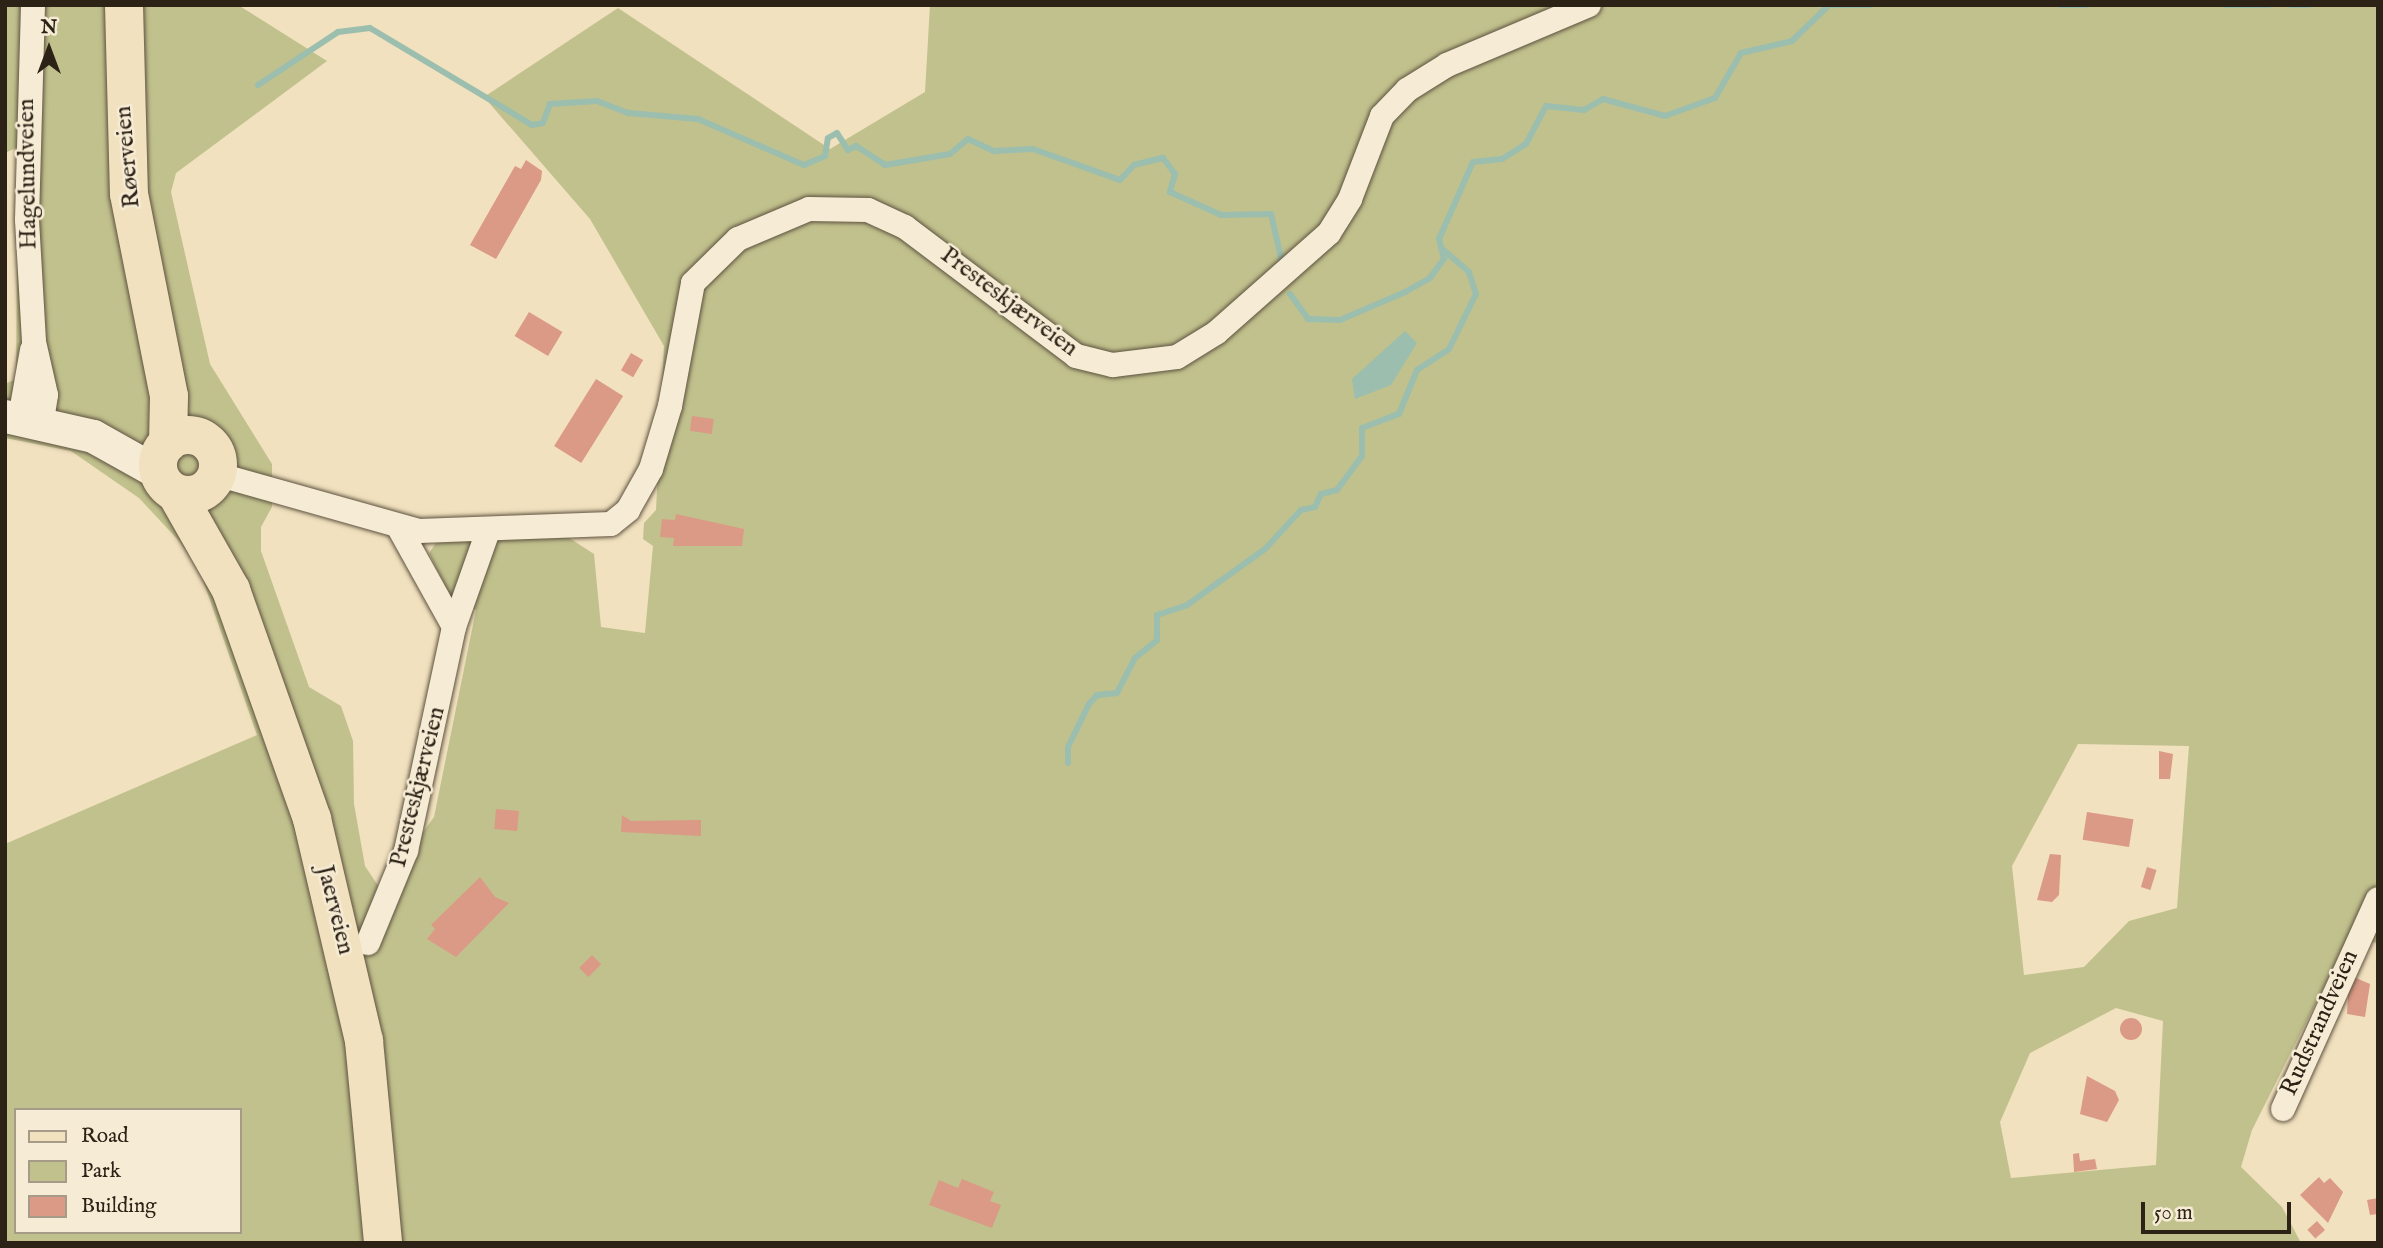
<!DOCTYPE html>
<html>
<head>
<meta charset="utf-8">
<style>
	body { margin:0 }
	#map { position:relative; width:2383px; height:1248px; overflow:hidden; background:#f1e1be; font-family:"IM FELL English",serif }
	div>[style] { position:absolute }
	.green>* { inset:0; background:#c1c18d }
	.water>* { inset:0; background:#9bbeae }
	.stream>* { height:6px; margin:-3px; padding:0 3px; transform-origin:3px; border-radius:3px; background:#9bbeae }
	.building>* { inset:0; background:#db9a85; transform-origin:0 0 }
	.round { border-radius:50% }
	.roads { filter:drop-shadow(0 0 2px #5e5240) drop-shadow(0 0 2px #5e5240) }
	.street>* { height:24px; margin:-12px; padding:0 12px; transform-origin:12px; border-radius:12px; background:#f6ecd5 }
	.secondary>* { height:33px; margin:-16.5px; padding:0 16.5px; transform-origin:16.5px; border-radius:16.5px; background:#f6ecd5 }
	.primary>* { height:38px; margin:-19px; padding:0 19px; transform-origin:19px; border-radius:19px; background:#f1e1be }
	.primary>.ring { margin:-19px; padding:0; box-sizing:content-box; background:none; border:38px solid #f1e1be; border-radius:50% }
	span { translate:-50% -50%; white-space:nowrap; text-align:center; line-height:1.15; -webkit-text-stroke:5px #f6ecd5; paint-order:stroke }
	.street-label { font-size:24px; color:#2d2216 }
	.frame { position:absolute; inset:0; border:7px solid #2d2216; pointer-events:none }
	.legend { position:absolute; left:14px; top:1108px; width:228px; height:126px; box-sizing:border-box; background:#f6ecd5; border:2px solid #a69b89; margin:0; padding:9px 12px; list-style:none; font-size:21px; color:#2d2216 }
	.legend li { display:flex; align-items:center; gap:14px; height:35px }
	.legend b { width:35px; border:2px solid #a69b89 }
	.north { position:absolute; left:14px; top:14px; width:70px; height:70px; -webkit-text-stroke:5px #f6ecd5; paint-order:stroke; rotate:0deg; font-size:19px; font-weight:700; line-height:28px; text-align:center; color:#2d2216 }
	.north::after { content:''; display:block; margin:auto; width:24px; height:32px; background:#2d2216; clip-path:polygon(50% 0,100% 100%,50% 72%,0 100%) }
	.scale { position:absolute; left:2141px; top:1202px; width:150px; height:32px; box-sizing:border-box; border:4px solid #2d2216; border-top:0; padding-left:9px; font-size:21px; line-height:24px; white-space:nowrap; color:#2d2216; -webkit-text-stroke:5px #f6ecd5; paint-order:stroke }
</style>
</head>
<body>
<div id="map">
	<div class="green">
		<i style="clip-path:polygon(evenodd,5px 5px,238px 5px,327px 61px,176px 173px,171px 192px,210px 364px,272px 464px,272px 507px,261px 527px,261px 551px,309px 687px,341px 706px,353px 741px,354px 804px,365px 866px,381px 890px,434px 817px,476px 610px,451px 598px,429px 553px,436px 543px,563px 534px,594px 554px,601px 627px,645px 633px,653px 546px,643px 539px,644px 523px,656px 510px,664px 346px,590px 219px,484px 97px,618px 8px,830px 149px,925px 92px,930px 5px,2378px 5px,2378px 943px,2348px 939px,2252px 1130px,2241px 1167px,2282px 1207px,2301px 1243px,5px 1243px,5px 844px,257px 735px,199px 569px,180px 542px,139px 498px,71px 451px,5px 438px,5px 384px,16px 379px,18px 147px,5px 153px,5px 5px,2078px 744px,2189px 746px,2177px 908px,2129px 921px,2084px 967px,2024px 975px,2012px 866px,2078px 744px,5px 5px,2116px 1008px,2163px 1021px,2156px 1165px,2011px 1178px,2000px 1122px,2030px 1053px,2116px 1008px,5px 5px,16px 1110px,240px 1110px,240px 1232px,16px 1232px,16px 1110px)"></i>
	</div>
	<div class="water">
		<i style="clip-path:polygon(1405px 331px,1417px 343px,1391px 385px,1355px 399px,1352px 379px)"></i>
	</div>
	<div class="stream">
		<i style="left:1830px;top:5px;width:41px"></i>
		<i style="left:2060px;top:5px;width:27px"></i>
		<i style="left:2226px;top:5px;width:43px"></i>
		<i style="left:2291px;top:5px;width:18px"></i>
		<i style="left:258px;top:85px;width:96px;rotate:-33.5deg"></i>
		<i style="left:338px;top:32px;width:32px;rotate:-7deg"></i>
		<i style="left:370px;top:28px;width:189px;rotate:30.9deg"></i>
		<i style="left:532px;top:125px;width:11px;rotate:-10deg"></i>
		<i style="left:543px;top:123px;width:20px;rotate:-70deg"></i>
		<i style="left:550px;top:104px;width:47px;rotate:-3.7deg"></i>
		<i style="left:597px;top:101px;width:34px;rotate:21deg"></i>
		<i style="left:629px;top:113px;width:69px;rotate:5deg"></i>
		<i style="left:698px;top:119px;width:116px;rotate:23.5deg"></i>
		<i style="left:804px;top:165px;width:23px;rotate:-23deg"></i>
		<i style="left:825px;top:156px;width:18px;rotate:-81deg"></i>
		<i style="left:828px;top:138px;width:10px;rotate:-29deg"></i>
		<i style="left:837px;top:133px;width:20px;rotate:57deg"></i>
		<i style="left:848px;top:150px;width:9px;rotate:-27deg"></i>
		<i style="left:856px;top:146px;width:35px;rotate:33deg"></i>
		<i style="left:885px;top:165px;width:66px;rotate:-9.6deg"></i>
		<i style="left:950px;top:154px;width:23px;rotate:-40deg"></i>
		<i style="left:968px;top:139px;width:29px;rotate:25deg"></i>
		<i style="left:994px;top:151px;width:39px;rotate:-3deg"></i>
		<i style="left:1033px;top:149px;width:92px;rotate:19.6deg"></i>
		<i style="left:1120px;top:180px;width:21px;rotate:-47deg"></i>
		<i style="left:1134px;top:165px;width:30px;rotate:-14deg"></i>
		<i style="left:1163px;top:158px;width:20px;rotate:53deg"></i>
		<i style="left:1175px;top:174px;width:19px;rotate:106deg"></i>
		<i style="left:1170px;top:192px;width:56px;rotate:24.3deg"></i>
		<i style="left:1221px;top:215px;width:50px;rotate:-1.1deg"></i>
		<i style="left:1271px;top:214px;width:49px;rotate:77.1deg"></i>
		<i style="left:1290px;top:294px;width:31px;rotate:54deg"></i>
		<i style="left:1308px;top:319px;width:32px;rotate:2deg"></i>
		<i style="left:1340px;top:320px;width:71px;rotate:-23.3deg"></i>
		<i style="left:1405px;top:292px;width:29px;rotate:-29deg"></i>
		<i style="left:1430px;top:278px;width:24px;rotate:-54deg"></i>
		<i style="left:1444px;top:259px;width:21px;rotate:-104deg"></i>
		<i style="left:1439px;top:239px;width:84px;rotate:-66.2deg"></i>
		<i style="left:1473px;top:162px;width:29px;rotate:-6deg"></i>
		<i style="left:1502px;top:159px;width:28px;rotate:-32deg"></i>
		<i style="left:1526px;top:144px;width:43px;rotate:-62.2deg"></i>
		<i style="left:1546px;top:106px;width:38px;rotate:6deg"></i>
		<i style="left:1584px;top:110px;width:22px;rotate:-30deg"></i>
		<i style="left:1603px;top:99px;width:64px;rotate:15.3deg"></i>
		<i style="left:1665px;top:116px;width:53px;rotate:-19.8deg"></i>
		<i style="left:1715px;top:98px;width:52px;rotate:-60deg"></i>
		<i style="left:1741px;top:53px;width:52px;rotate:-13.2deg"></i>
		<i style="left:1792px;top:41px;width:52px;rotate:-44.2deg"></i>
		<i style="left:1068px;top:763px;width:16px;rotate:-90deg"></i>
		<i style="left:1068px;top:747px;width:48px;rotate:-64deg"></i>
		<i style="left:1089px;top:704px;width:12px;rotate:-48deg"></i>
		<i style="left:1097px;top:695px;width:20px;rotate:-6deg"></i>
		<i style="left:1117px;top:693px;width:39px;rotate:-63deg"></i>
		<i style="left:1135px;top:658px;width:28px;rotate:-39deg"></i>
		<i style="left:1157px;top:640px;width:25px;rotate:-90deg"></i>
		<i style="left:1157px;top:615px;width:32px;rotate:-18deg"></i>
		<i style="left:1187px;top:605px;width:96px;rotate:-35.7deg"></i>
		<i style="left:1265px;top:549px;width:53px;rotate:-47.3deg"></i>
		<i style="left:1301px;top:510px;width:14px;rotate:-12deg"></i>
		<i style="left:1315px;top:507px;width:14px;rotate:-65deg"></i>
		<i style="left:1321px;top:494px;width:16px;rotate:-14deg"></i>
		<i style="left:1337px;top:490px;width:42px;rotate:-53.7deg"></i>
		<i style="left:1362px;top:456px;width:28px;rotate:-90deg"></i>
		<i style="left:1362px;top:428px;width:40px;rotate:-21deg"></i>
		<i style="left:1399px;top:414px;width:48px;rotate:-67.8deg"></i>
		<i style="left:1417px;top:370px;width:38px;rotate:-33deg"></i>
		<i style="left:1449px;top:349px;width:61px;rotate:-63.9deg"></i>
		<i style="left:1476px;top:294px;width:23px;rotate:-108deg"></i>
		<i style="left:1469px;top:272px;width:37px;rotate:-139deg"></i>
	</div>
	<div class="building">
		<i style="clip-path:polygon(526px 160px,542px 171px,541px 180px,496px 259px,470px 245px,515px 166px,521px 169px)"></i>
		<i style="left:529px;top:312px;width:39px;height:28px;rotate:31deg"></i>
		<i style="left:631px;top:353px;width:14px;height:20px;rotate:30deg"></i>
		<i style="left:596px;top:379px;width:32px;height:79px;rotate:32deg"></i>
		<i style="left:692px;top:416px;width:22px;height:15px;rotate:8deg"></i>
		<i style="clip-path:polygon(676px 514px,744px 529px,742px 546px,673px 546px,674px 538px,660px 537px,662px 519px,675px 520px)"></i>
		<i style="clip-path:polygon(2159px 751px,2173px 754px,2170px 779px,2159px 779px)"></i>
		<i style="left:496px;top:809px;width:23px;height:20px;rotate:5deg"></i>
		<i style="left:2087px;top:812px;width:47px;height:28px;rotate:9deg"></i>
		<i style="clip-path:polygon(622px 815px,631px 821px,701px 820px,701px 836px,621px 832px)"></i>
		<i style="clip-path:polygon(2050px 854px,2061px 855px,2059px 895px,2052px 902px,2037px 900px)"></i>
		<i style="left:2147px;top:867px;width:10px;height:21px;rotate:17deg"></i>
		<i style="clip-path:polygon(480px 877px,495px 897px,509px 903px,456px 957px,427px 939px,435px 929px,431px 925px)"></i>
		<i style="left:592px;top:955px;width:13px;height:18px;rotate:45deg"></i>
		<i style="clip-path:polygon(2349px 975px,2370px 984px,2365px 1017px,2347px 1014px)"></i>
		<i class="round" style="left:2120px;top:1018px;width:22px;height:22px"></i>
		<i style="clip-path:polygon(2087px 1076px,2115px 1091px,2119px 1100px,2107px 1122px,2080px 1114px)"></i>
		<i style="clip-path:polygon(2079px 1153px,2080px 1161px,2095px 1159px,2097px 1169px,2074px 1172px,2073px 1154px)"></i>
		<i style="clip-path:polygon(2319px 1177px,2324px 1183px,2330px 1178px,2343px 1192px,2328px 1223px,2300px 1195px)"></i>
		<i style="clip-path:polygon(962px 1179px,994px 1192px,990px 1201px,1001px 1205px,992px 1228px,929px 1205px,939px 1180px,958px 1188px)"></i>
		<i style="clip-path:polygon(2378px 1198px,2378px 1214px,2370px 1215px,2367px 1200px)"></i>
		<i style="left:2317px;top:1221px;width:12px;height:13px;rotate:48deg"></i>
	</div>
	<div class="roads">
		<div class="street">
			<i style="left:33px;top:5px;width:215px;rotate:91.6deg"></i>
			<i style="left:27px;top:220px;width:122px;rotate:86.7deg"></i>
			<i style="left:34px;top:342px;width:54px;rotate:77.2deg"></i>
			<i style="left:46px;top:395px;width:26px;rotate:99deg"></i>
			<i style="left:20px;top:418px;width:69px;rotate:-80deg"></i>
			<i style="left:216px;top:474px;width:211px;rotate:15.7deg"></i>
			<i style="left:419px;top:531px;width:192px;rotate:-2.1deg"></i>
			<i style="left:611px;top:524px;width:22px;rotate:-39deg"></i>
			<i style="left:628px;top:510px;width:47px;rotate:-60.7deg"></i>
			<i style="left:651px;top:469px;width:66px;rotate:-73.2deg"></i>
			<i style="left:670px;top:406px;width:125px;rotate:-79.4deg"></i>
			<i style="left:693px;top:283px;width:63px;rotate:-44.4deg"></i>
			<i style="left:738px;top:239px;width:77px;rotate:-22.9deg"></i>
			<i style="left:809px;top:209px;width:59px;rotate:1deg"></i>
			<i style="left:868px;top:210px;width:41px;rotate:24.7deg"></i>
			<i style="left:905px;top:227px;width:214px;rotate:37deg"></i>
			<i style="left:1076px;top:356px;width:38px;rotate:14deg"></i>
			<i style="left:1113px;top:365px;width:64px;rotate:-7.1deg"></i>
			<i style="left:1177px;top:357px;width:46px;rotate:-31.6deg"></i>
			<i style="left:1216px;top:333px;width:151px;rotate:-41.5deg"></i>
			<i style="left:1329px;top:233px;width:40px;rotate:-58deg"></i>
			<i style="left:1350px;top:199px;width:89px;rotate:-68.9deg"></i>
			<i style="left:1382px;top:116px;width:36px;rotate:-46deg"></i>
			<i style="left:1407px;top:90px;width:47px;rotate:-32deg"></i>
			<i style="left:1447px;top:65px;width:154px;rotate:-22.9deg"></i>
			<i style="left:399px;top:528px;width:113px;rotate:60.9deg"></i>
			<i style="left:368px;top:943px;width:100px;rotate:-67.6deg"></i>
			<i style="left:406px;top:851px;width:229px;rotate:-77.9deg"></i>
			<i style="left:454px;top:627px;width:102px;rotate:-70.5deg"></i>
			<i style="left:2283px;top:1109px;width:230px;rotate:-65.7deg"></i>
		</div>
		<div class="secondary">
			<i style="left:5px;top:416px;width:90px;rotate:12.8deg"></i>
			<i style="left:93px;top:436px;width:76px;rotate:29.3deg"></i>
		</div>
		<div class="primary">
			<i style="left:124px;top:5px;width:189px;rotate:88.5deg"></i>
			<i style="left:129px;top:194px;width:206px;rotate:78.8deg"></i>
			<i style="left:169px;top:396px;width:47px;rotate:91.2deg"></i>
			<i class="ring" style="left:158px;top:435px;width:22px;height:22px"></i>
			<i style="left:176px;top:493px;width:112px;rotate:60.4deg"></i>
			<i style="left:231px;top:590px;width:243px;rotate:70.5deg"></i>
			<i style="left:312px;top:819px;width:228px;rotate:76.8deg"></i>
			<i style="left:364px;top:1041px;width:203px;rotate:84.6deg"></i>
		</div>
	</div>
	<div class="street-label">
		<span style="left:128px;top:157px;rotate:-95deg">Røerveien</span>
		<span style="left:28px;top:174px;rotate:-91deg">Hagelundveien</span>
		<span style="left:1009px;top:302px;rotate:37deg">Presteskjærveien</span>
		<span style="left:418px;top:787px;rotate:-76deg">Presteskjærveien</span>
		<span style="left:335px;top:910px;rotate:76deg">Jaerveien</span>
		<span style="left:2320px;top:1023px;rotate:-66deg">Rudstrandveien</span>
	</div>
	<div class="frame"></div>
	<ul class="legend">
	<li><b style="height:9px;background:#f1e1be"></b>Road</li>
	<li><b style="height:19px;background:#c1c18d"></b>Park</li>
	<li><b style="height:19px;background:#db9a85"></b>Building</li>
	</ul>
	<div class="north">N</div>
	<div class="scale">50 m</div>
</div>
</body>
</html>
